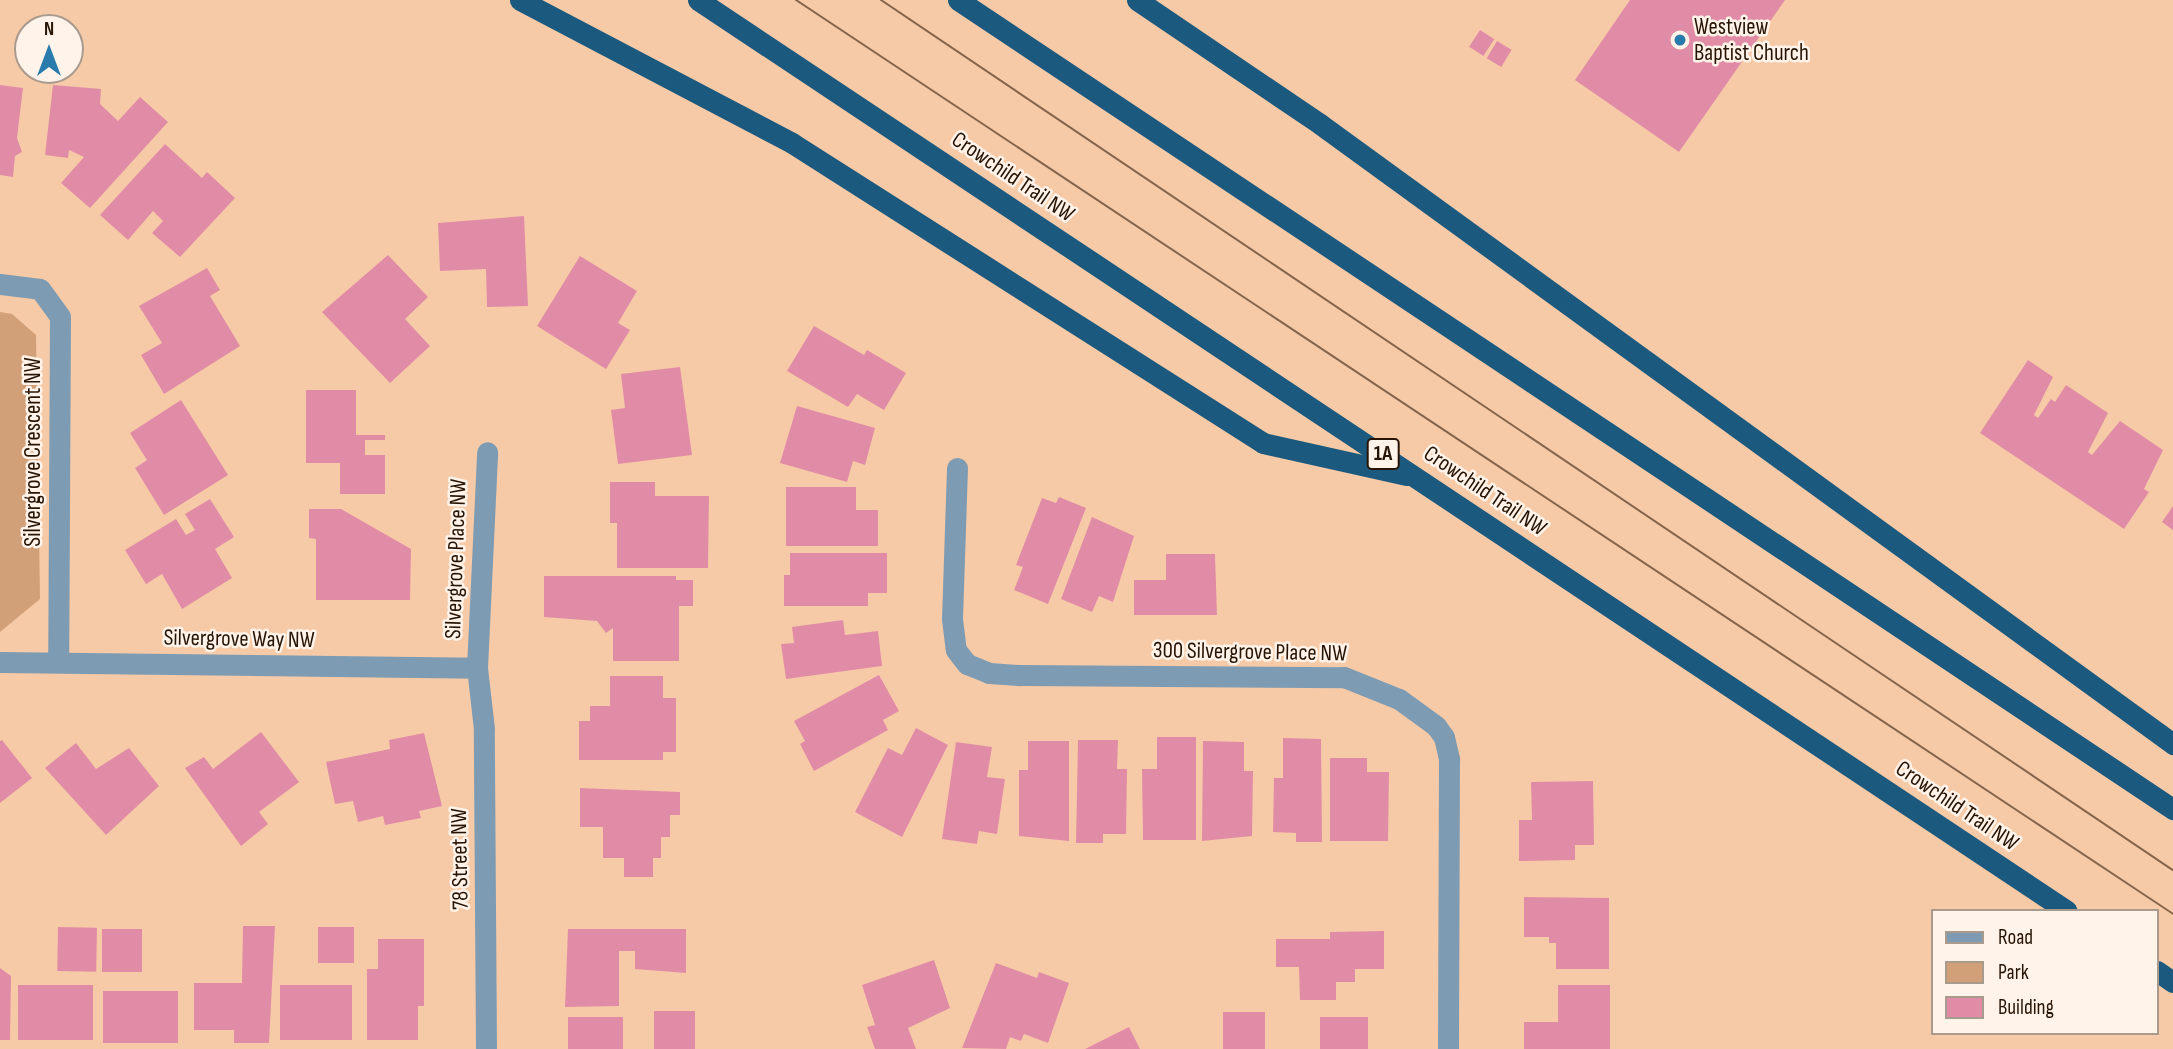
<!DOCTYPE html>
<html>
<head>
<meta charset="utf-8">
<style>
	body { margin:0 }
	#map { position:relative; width:2173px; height:1049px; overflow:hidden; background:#f7caa7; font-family:"Sofia Sans Condensed",sans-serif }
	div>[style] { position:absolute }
	.green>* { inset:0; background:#d1a078 }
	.building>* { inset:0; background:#e18ca6; transform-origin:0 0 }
	.minor>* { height:21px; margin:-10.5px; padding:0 10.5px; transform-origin:10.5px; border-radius:10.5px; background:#7d9cb3 }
	.highway>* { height:21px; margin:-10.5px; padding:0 10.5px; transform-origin:10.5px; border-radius:10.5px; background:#1b597e }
	.tram>* { height:2px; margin:-1px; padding:0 1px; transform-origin:1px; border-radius:1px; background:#84654c }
	.dots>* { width:19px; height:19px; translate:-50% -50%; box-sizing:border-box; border:4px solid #fff3ea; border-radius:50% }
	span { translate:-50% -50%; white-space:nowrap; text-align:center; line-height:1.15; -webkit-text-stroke:5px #fff3ea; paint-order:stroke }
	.shield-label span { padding:2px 5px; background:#fff3ea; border:2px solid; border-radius:5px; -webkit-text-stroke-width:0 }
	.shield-label { font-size:21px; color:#281404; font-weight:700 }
	.poi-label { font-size:23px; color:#281404 }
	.left { translate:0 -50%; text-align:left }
	.street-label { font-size:23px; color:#281404 }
	.legend { position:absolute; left:1931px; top:909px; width:228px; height:126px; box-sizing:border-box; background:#fff3ea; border:2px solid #a99a8e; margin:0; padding:9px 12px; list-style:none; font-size:21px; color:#281404 }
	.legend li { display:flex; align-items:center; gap:14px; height:35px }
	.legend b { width:35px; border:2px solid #a99a8e }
	.north { position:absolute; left:14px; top:14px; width:70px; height:70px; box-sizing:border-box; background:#fff3ea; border:2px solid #a99a8e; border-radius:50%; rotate:0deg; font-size:19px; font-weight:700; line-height:28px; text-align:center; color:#281404 }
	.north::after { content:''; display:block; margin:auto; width:24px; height:32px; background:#297bac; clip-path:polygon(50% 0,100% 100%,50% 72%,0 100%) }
</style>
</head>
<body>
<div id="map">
	<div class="green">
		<i style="clip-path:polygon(0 312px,12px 314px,36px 335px,40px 599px,0 632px)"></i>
	</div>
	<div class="building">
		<i style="clip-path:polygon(1630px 0,1785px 0,1679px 152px,1575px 80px)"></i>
		<i style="left:1480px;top:30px;width:17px;height:20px;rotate:33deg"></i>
		<i style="left:1497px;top:41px;width:17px;height:20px;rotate:31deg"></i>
		<i style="clip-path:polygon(0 85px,23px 88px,17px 138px,22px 152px,15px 156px,13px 177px,0 175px)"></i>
		<i style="clip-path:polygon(53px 85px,101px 89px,100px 104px,118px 121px,140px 97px,168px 122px,90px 208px,61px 183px,84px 157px,69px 150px,68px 158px,45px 155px)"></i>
		<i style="clip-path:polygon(165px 144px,202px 178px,207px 172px,235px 198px,180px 257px,152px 233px,163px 221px,153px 211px,128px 240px,100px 215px)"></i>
		<i style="clip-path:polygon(524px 216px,528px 306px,487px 307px,486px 269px,440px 271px,438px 223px)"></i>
		<i style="clip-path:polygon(388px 255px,428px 297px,405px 319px,430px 346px,390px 383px,322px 312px)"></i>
		<i style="clip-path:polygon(580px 256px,637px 291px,618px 323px,630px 330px,606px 369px,537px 326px)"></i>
		<i style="clip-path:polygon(207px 268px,220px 290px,210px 296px,240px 346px,164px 394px,141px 355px,162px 343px,139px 306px)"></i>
		<i style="clip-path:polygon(814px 326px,864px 355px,867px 350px,906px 373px,884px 410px,857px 394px,848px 407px,787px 371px)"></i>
		<i style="clip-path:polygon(2028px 360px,2053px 377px,2034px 415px,2038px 418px,2051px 399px,2055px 402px,2066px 385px,2108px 413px,2088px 452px,2092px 455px,2120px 421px,2163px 450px,2144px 489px,2149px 492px,2124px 529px,1980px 433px)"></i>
		<i style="clip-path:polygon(680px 367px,692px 455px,618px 464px,611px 410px,625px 408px,621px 374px)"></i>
		<i style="clip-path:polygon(306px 390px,356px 390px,356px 435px,385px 435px,385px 440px,365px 440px,365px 455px,385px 455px,385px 494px,340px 494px,340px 463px,306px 463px)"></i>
		<i style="clip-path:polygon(181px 400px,228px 475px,164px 515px,135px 468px,147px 460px,130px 433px)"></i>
		<i style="clip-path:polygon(797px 406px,875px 428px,865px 465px,853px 461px,847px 482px,780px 463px)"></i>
		<i style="clip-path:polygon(610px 482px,655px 482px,655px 496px,709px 496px,708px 568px,617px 568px,617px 523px,610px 523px)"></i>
		<i style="clip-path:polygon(786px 487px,856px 487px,856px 510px,878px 510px,878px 546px,786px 546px)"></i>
		<i style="clip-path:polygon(1059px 497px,1086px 508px,1048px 604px,1014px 590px,1023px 567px,1016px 565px,1042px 498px,1056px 503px)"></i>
		<i style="clip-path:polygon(210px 499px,234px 537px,215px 549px,232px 578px,182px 609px,162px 574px,146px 584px,125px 550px,176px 519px,186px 535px,195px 530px,185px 514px)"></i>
		<i style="clip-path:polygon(2173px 506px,2173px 530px,2162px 522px)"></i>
		<i style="clip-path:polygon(309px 509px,341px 509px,411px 549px,410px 600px,316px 600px,316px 539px,309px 538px)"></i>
		<i style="clip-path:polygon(1092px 517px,1134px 536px,1113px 602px,1099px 596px,1092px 612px,1061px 599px)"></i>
		<i style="clip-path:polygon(790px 553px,887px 553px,887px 593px,868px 593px,868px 606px,784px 606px,784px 575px,790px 575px)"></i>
		<i style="clip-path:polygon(1166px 554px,1215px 554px,1217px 615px,1134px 615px,1134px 580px,1166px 580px)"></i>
		<i style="clip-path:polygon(544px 576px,676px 576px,676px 580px,693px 580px,693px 606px,679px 606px,679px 661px,613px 661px,613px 628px,606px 633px,597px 621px,544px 617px)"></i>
		<i style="clip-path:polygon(843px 620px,845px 635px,878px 631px,882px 666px,786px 679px,781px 644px,794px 643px,792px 627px)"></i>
		<i style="clip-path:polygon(879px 675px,899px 711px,883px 720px,888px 730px,814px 771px,800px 744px,805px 741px,794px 721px)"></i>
		<i style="clip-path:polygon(610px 676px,663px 676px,663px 698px,676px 698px,676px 752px,663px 752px,663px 760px,579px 760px,579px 721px,590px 721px,590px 706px,610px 706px)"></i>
		<i style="clip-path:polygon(916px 728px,948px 745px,902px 837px,855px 812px,888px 748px,902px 755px)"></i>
		<i style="clip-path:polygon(261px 732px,299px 782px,259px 812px,268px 824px,241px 846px,185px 768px,204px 757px,213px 769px)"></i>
		<i style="clip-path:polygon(424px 733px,442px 806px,419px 811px,421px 818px,385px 825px,383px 816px,358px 822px,353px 801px,335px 804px,326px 762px,390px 749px,389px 740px)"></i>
		<i style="clip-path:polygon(1157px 737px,1196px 737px,1196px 840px,1143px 840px,1142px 769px,1157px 769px)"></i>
		<i style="clip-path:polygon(1283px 738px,1321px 739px,1322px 842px,1296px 842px,1296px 833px,1273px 832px,1274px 778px,1283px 778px)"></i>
		<i style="clip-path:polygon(2px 740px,32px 778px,0 803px,0 741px)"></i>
		<i style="clip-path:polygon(1078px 740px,1118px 740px,1117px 769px,1127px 769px,1126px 834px,1103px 834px,1103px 843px,1076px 843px)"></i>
		<i style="clip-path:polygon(1028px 741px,1069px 741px,1069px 841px,1019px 836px,1019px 770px,1028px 770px)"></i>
		<i style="clip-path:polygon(1203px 741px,1244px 742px,1244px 771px,1253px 771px,1252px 836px,1202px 841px)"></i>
		<i style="clip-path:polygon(956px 742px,992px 747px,987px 777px,1005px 779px,997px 834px,979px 831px,977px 844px,942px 839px)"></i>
		<i style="clip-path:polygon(76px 743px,96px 769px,129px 748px,159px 786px,106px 835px,45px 768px)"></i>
		<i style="clip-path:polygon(1330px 758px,1367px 758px,1367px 772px,1389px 772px,1388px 841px,1330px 841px)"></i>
		<i style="clip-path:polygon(1593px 781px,1594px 845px,1575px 845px,1575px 860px,1519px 861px,1519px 820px,1532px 820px,1531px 782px)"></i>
		<i style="clip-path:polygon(580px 788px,680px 792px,680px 815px,670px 815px,670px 837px,661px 837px,661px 858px,653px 858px,653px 877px,624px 877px,624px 858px,603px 858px,603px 827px,580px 827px)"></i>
		<i style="clip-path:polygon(1524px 897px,1609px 898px,1609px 969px,1556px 969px,1556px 943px,1549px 943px,1549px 937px,1524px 937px)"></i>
		<i style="clip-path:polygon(243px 926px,275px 926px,269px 1043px,234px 1043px,234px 1030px,194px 1030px,194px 983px,242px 983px)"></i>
		<i style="left:58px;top:927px;width:39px;height:44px;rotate:1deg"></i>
		<i style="left:318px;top:927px;width:36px;height:36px"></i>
		<i style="left:102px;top:929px;width:40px;height:43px"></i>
		<i style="clip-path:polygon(568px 929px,686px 929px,686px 973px,635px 969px,635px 951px,619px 951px,619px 1006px,565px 1007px)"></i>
		<i style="clip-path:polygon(1384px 931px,1384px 969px,1355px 969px,1355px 982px,1336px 982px,1336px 1000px,1300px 1000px,1299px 967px,1276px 967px,1276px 939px,1330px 939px,1330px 932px)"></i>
		<i style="clip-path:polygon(378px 939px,424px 939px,424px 1006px,418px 1006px,418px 1040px,367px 1040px,367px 969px,378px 969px)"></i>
		<i style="clip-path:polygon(934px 960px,950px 1008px,908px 1028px,916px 1049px,875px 1049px,867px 1027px,875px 1025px,862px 985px)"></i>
		<i style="clip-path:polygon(996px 963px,1037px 978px,1039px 972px,1069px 983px,1048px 1043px,1024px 1034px,1021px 1041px,1010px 1037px,1006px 1049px,962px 1048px)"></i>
		<i style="clip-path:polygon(0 968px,11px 976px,10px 1040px,0 1040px)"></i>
		<i style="left:18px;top:985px;width:75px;height:55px"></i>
		<i style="left:280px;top:985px;width:72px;height:55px"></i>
		<i style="clip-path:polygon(1558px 985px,1610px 985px,1610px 1049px,1524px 1049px,1524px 1022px,1558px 1022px)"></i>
		<i style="left:103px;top:991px;width:75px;height:52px"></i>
		<i style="left:695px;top:1011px;width:38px;height:41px;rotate:90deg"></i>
		<i style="left:1223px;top:1012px;width:42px;height:37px"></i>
		<i style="left:568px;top:1017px;width:55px;height:32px"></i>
		<i style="left:1320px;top:1017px;width:48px;height:32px"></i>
		<i style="clip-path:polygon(1129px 1027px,1140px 1049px,1085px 1049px)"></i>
	</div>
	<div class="minor">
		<i style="left:0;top:284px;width:40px;rotate:7.1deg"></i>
		<i style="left:40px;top:289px;width:34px;rotate:54deg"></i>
		<i style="left:60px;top:317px;width:345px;rotate:90.3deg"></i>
		<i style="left:957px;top:468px;width:151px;rotate:91.9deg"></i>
		<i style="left:952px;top:619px;width:31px;rotate:83deg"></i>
		<i style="left:956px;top:650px;width:18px;rotate:52deg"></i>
		<i style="left:967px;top:664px;width:24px;rotate:22deg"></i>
		<i style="left:989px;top:673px;width:31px;rotate:4deg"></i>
		<i style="left:1020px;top:675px;width:324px;rotate:0.4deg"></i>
		<i style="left:1344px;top:677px;width:59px;rotate:21.8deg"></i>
		<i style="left:1399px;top:699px;width:46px;rotate:36.1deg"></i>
		<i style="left:1436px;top:726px;width:14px;rotate:54deg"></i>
		<i style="left:1444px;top:737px;width:23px;rotate:77deg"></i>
		<i style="left:1449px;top:759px;width:290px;rotate:90.2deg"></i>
		<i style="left:0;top:662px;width:477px;rotate:0.7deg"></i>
		<i style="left:486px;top:1049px;width:320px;rotate:-90.4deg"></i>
		<i style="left:484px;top:729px;width:61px;rotate:-96.5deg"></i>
		<i style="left:477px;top:668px;width:216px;rotate:-87.3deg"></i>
	</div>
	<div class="highway">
		<i style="left:520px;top:0;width:307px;rotate:27.7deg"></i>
		<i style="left:792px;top:143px;width:558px;rotate:32.49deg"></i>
		<i style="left:1263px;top:443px;width:147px;rotate:12.6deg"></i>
		<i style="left:698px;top:0;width:1644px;rotate:33.64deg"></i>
		<i style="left:958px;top:0;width:1460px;rotate:33.66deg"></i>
		<i style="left:1137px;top:0;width:221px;rotate:34.1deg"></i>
		<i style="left:1320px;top:124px;width:1055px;rotate:36.01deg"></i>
		<i style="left:2157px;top:971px;width:19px;rotate:35deg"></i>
	</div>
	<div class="tram">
		<i style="left:796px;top:0;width:1653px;rotate:33.57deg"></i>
		<i style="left:881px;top:0;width:1558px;rotate:33.96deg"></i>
	</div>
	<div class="dots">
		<i style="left:1680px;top:40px;background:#297bac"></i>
	</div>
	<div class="shield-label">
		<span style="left:1383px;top:454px">1A</span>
	</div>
	<div class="poi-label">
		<span class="left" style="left:1694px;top:40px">Westview<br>Baptist Church</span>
	</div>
	<div class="street-label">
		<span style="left:1013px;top:177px;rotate:34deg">Crowchild Trail NW</span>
		<span style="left:33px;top:452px;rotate:-90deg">Silvergrove Crescent NW</span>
		<span style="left:1485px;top:491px;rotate:34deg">Crowchild Trail NW</span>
		<span style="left:456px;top:559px;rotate:-88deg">Silvergrove Place NW</span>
		<span style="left:239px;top:639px;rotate:1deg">Silvergrove Way NW</span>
		<span style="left:1250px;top:652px;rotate:1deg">300 Silvergrove Place NW</span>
		<span style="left:1957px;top:806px;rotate:34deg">Crowchild Trail NW</span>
		<span style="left:460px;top:859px;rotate:-91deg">78 Street NW</span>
	</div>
	<ul class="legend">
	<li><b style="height:9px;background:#7d9cb3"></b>Road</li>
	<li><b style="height:19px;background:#d1a078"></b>Park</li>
	<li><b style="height:19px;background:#e18ca6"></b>Building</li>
	</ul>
	<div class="north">N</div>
</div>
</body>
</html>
